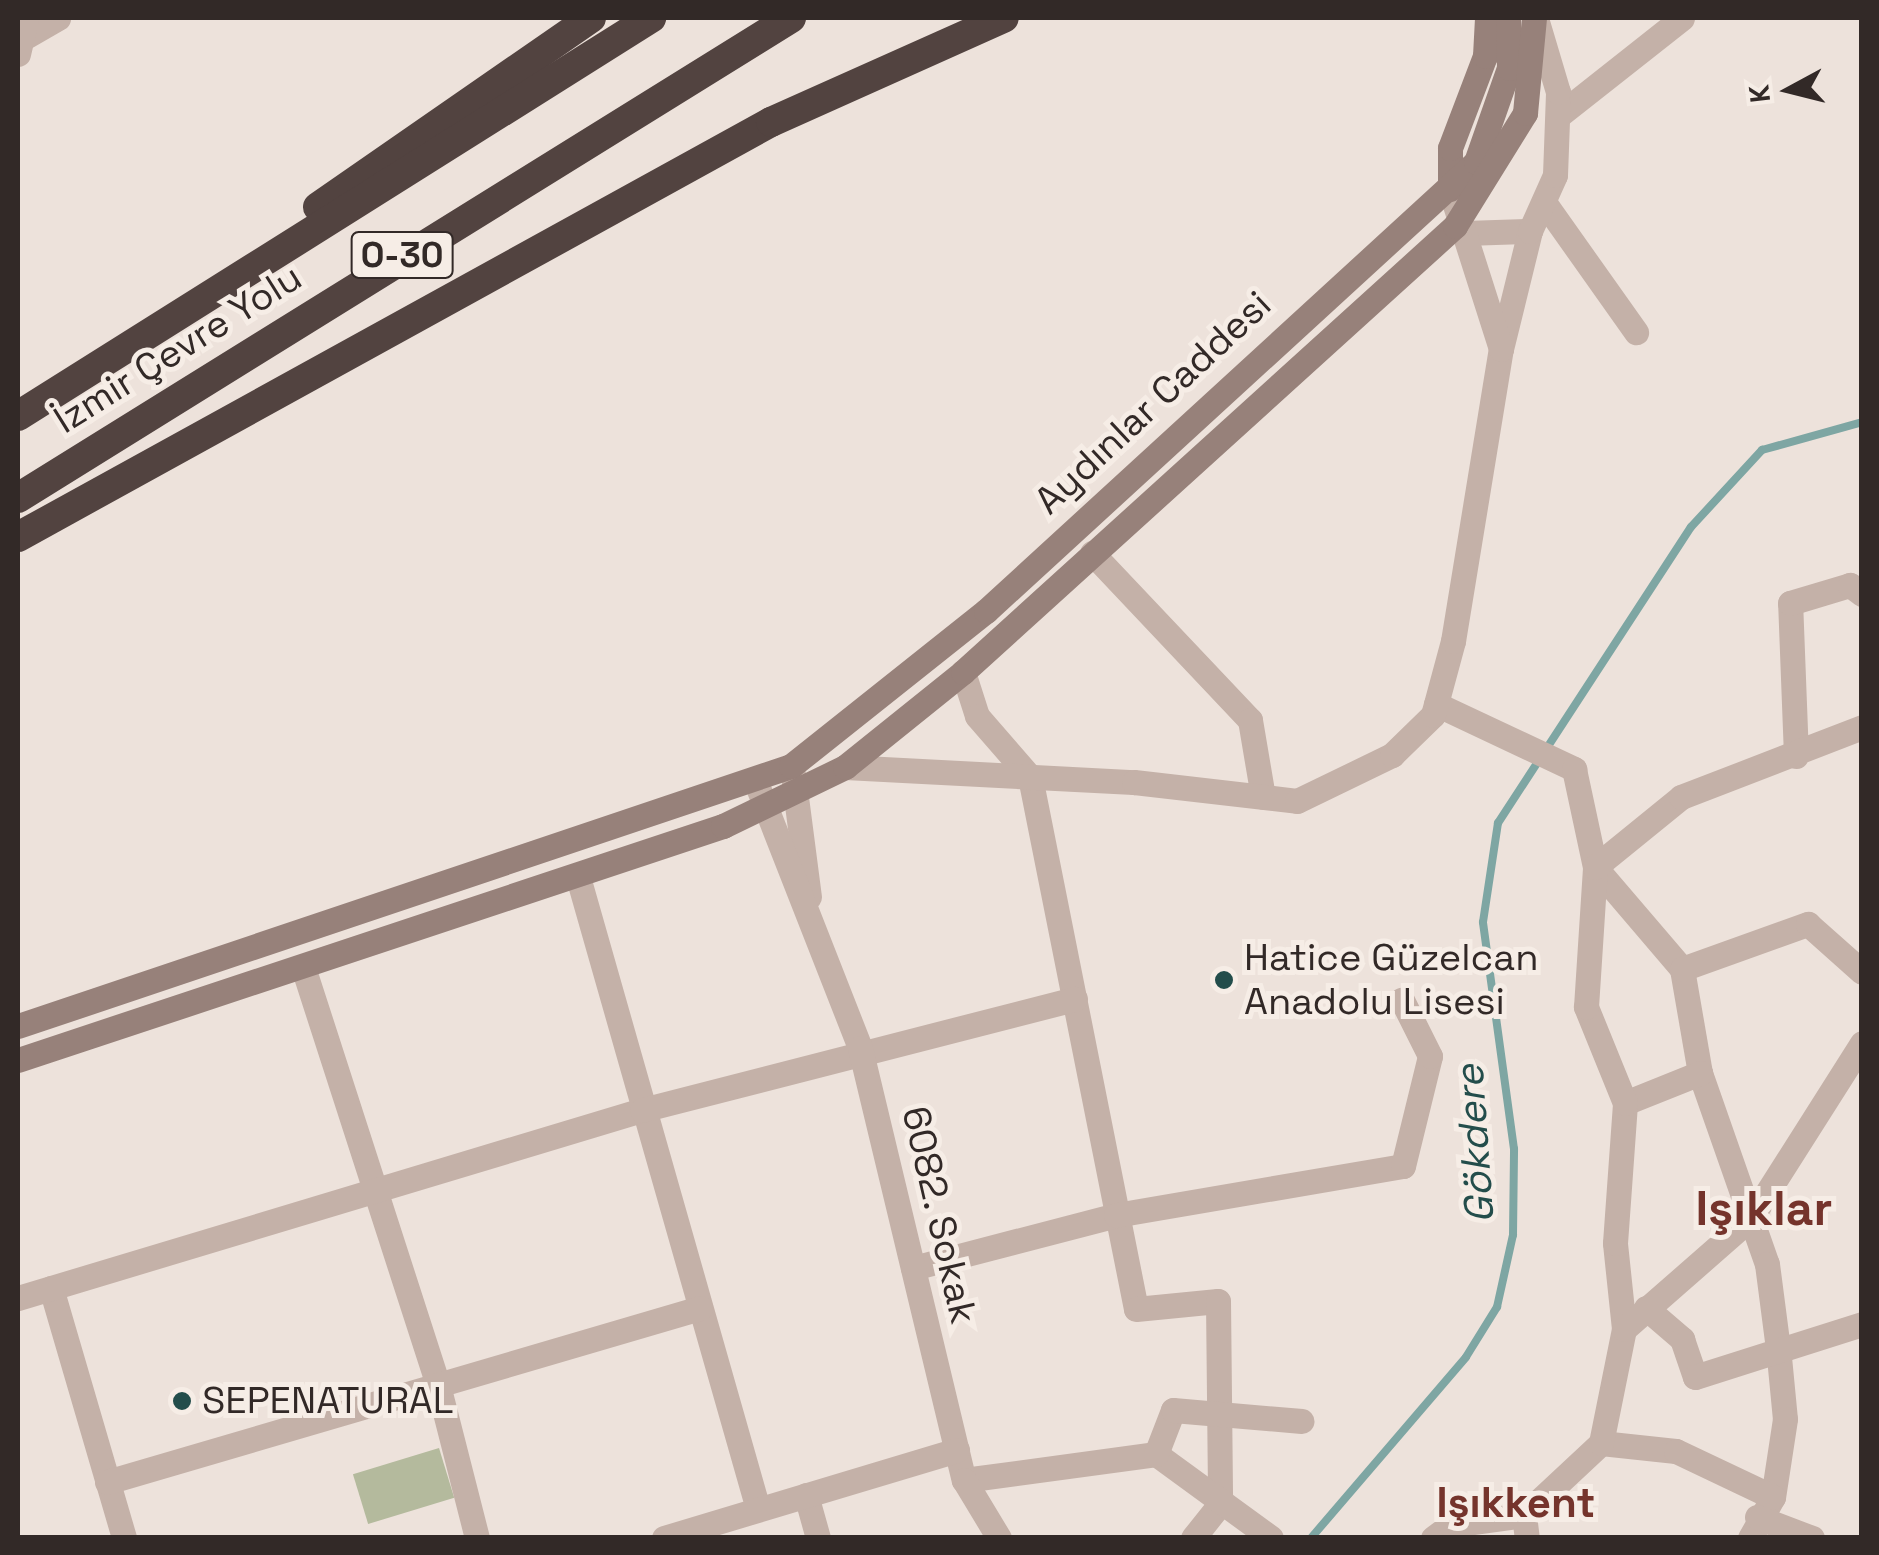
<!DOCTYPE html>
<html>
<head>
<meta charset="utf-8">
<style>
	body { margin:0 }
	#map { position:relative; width:1879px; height:1555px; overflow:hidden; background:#ede2db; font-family:"Space Grotesk",sans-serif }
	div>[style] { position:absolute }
	.green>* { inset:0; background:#b4ba9d; transform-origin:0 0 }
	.stream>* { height:8px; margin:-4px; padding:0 4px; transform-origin:4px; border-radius:4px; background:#7ea6a3 }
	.minor>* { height:25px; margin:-12.5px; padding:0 12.5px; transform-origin:12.5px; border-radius:12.5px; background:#c4b1a8 }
	.tertiary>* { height:25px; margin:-12.5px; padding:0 12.5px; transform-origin:12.5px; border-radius:12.5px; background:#c4b1a8 }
	.secondary>* { height:25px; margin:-12.5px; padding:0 12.5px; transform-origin:12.5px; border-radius:12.5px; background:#97817a }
	.motorway>* { height:30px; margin:-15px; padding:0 15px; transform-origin:15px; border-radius:15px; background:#524340 }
	.dots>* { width:28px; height:28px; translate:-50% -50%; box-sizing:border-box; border:5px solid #f6ede6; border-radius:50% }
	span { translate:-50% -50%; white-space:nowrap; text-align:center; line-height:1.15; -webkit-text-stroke:10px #f6ede6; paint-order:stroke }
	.shield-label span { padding:2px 8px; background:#f6ede6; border:2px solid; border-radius:8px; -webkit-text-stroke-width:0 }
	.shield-label { font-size:35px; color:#322927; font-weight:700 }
	.street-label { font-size:38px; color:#322927 }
	.poi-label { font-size:38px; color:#322927 }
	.left { translate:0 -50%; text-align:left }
	.water-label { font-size:40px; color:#234d4b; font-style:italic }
	.quarter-label { font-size:42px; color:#75342c; font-weight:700 }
	.district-label { font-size:48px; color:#75342c; font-weight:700 }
	.frame { position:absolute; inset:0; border:20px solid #322927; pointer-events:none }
	.north { position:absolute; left:1739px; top:40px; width:100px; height:100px; -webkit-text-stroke:8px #f6ede6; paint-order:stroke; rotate:263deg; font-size:28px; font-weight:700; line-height:40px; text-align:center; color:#322927 }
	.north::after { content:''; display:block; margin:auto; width:35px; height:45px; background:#322927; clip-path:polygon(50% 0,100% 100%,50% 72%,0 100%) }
</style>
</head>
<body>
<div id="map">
	<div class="green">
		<i style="left:439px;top:1448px;width:52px;height:90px;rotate:73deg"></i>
	</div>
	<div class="stream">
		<i style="left:1311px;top:1538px;width:238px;rotate:-49.4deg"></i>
		<i style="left:1466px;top:1357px;width:59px;rotate:-58.2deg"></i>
		<i style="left:1497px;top:1307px;width:74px;rotate:-77.5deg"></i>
		<i style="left:1513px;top:1235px;width:86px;rotate:-89.3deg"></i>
		<i style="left:1514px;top:1149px;width:229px;rotate:-97.8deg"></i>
		<i style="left:1483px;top:922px;width:100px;rotate:-81.4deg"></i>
		<i style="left:1498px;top:823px;width:353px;rotate:-56.9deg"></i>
		<i style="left:1691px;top:527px;width:105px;rotate:-47.3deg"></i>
		<i style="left:1762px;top:450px;width:104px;rotate:-15.6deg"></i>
	</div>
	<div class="minor">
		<i style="left:1546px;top:205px;width:156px;rotate:54.7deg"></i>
		<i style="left:1092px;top:553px;width:230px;rotate:46.6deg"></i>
		<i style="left:1250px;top:720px;width:78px;rotate:80.4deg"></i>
		<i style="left:1436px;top:704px;width:153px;rotate:25.2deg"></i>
		<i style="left:1574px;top:769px;width:100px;rotate:77.9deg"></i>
		<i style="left:1595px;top:867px;width:134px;rotate:49.5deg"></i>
		<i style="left:1682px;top:969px;width:106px;rotate:80.2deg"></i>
		<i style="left:1700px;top:1073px;width:202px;rotate:70.7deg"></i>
		<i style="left:1767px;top:1264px;width:94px;rotate:82.6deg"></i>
		<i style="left:1779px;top:1357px;width:62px;rotate:84.5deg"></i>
		<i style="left:1785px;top:1419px;width:79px;rotate:98.7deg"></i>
		<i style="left:1773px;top:1497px;width:47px;rotate:119.3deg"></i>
		<i style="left:1796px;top:756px;width:153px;rotate:-92.2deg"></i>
		<i style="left:1790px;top:603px;width:63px;rotate:-16.7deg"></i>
		<i style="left:1850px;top:585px;width:15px;rotate:37deg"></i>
		<i style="left:1030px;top:777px;width:542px;rotate:78.73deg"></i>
		<i style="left:1136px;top:1309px;width:82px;rotate:-5.6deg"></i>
		<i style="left:1218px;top:1301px;width:203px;rotate:89.4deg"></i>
		<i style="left:1220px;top:1504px;width:43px;rotate:128.5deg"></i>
		<i style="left:578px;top:877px;width:657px;rotate:74.1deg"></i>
		<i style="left:303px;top:967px;width:439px;rotate:72.1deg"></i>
		<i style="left:438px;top:1385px;width:158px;rotate:75.7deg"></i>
		<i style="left:1682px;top:969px;width:134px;rotate:-19.7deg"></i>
		<i style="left:1808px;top:924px;width:72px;rotate:41.6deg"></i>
		<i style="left:1625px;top:1103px;width:81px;rotate:-21.8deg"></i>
		<i style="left:913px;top:1268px;width:210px;rotate:-14.6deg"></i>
		<i style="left:1116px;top:1215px;width:291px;rotate:-9.7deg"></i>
		<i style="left:1403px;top:1166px;width:113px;rotate:-76.2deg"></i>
		<i style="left:1430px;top:1056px;width:63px;rotate:-116.6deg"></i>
		<i style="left:51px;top:1288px;width:260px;rotate:73.7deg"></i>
		<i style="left:18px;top:1298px;width:652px;rotate:-16.77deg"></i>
		<i style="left:642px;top:1110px;width:447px;rotate:-14.4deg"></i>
		<i style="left:1646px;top:1308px;width:48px;rotate:40.7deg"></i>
		<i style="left:1682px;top:1339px;width:40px;rotate:71.1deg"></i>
		<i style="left:1695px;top:1377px;width:175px;rotate:-17.6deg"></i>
		<i style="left:1624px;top:1329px;width:86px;rotate:-96deg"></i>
		<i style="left:1615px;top:1243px;width:140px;rotate:-85.9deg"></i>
		<i style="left:1625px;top:1103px;width:104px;rotate:-112.1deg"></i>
		<i style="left:1586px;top:1007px;width:140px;rotate:-86.3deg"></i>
		<i style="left:1595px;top:867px;width:111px;rotate:-39.1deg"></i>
		<i style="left:1681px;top:797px;width:194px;rotate:-21.1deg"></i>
		<i style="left:1601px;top:1443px;width:75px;rotate:6.1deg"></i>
		<i style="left:1676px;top:1451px;width:107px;rotate:25.4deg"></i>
		<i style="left:1156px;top:1454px;width:142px;rotate:36.1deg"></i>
		<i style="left:964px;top:1480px;width:194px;rotate:-7.7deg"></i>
		<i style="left:1156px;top:1454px;width:47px;rotate:-68.9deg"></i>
		<i style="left:1173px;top:1410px;width:129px;rotate:4.9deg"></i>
		<i style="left:107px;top:1482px;width:618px;rotate:-16.35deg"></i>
		<i style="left:806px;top:1495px;width:45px;rotate:74.4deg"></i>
		<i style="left:1524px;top:1515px;width:105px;rotate:-43.1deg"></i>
		<i style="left:1601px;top:1443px;width:116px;rotate:-78.6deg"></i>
		<i style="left:1624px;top:1329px;width:169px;rotate:-41.2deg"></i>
		<i style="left:1751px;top:1218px;width:207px;rotate:-57.6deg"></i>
		<i style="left:1757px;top:1517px;width:59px;rotate:20.9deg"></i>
	</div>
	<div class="tertiary">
		<i style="left:27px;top:36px;width:36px;rotate:-30deg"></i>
		<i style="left:18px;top:54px;width:37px;rotate:-77deg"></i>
		<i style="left:1558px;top:116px;width:158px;rotate:-38.3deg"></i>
		<i style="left:1465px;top:233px;width:65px;rotate:-1.8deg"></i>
		<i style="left:1501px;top:349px;width:122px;rotate:-76.2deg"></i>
		<i style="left:1530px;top:231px;width:61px;rotate:-65.9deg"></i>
		<i style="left:1555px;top:175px;width:83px;rotate:-87.9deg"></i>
		<i style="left:1558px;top:92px;width:77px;rotate:-106.6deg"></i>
		<i style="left:963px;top:672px;width:46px;rotate:72.3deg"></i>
		<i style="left:977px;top:716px;width:81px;rotate:49deg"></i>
		<i style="left:845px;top:767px;width:289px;rotate:3deg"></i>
		<i style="left:1134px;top:782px;width:164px;rotate:6.6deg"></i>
		<i style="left:1297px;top:801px;width:106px;rotate:-25.8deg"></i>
		<i style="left:1392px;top:755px;width:57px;rotate:-44.3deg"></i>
		<i style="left:1433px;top:715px;width:77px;rotate:-74.9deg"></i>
		<i style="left:1453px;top:641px;width:296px;rotate:-80.7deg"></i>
		<i style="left:1501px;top:349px;width:168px;rotate:-107.7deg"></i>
		<i style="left:793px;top:774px;width:124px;rotate:82.6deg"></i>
		<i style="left:759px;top:790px;width:277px;rotate:68.6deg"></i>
		<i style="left:860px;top:1048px;width:444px;rotate:76.5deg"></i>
		<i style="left:964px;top:1480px;width:68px;rotate:58.9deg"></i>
		<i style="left:664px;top:1538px;width:306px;rotate:-16.7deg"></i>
		<i style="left:1433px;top:1538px;width:22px;rotate:-36deg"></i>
		<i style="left:1451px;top:1525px;width:74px;rotate:-7.8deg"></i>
		<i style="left:1524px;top:1515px;width:23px;rotate:83deg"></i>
	</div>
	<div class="secondary">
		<i style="left:1450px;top:189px;width:41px;rotate:-90deg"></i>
		<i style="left:1450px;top:148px;width:98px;rotate:-69.2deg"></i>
		<i style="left:1485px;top:56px;width:38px;rotate:-87deg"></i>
		<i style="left:18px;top:1026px;width:816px;rotate:-18.59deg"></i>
		<i style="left:791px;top:766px;width:249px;rotate:-38.5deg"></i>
		<i style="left:986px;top:611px;width:665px;rotate:-42.5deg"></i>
		<i style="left:1476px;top:162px;width:100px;rotate:-70.7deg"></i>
		<i style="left:1509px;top:68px;width:50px;rotate:-91.1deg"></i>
		<i style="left:18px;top:1060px;width:743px;rotate:-18.36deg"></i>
		<i style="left:723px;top:826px;width:136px;rotate:-25.8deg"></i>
		<i style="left:845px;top:767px;width:151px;rotate:-38.8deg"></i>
		<i style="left:963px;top:672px;width:664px;rotate:-42.19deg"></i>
		<i style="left:1455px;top:226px;width:133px;rotate:-58.2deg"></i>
		<i style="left:1525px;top:113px;width:95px;rotate:-84.6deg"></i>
	</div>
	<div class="motorway">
		<i style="left:318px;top:207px;width:332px;rotate:-34.7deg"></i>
		<i style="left:18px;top:416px;width:748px;rotate:-32.16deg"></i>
		<i style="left:18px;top:498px;width:910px;rotate:-31.84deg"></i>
		<i style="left:18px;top:537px;width:860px;rotate:-28.86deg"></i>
		<i style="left:771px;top:122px;width:255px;rotate:-24.1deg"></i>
	</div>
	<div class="dots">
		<i style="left:1224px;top:980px;background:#234d4b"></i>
		<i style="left:182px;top:1401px;background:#234d4b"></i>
	</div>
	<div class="shield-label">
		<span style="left:402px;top:255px">O-30</span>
	</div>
	<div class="street-label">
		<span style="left:178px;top:349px;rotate:-32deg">İzmir Çevre Yolu</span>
		<span style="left:1153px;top:403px;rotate:-43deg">Aydınlar Caddesi</span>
		<span style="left:939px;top:1215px;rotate:77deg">6082. Sokak</span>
	</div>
	<div class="poi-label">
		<span class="left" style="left:1244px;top:980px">Hatice Güzelcan<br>Anadolu Lisesi</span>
		<span class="left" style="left:202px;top:1401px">SEPENATURAL</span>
	</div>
	<div class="water-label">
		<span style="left:1475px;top:1144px;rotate:-94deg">Gökdere</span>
	</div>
	<div class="quarter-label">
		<span style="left:1516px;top:1503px">Işıkkent</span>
	</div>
	<div class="district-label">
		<span style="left:1764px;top:1209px">Işıklar</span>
	</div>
	<div class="frame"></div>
	<div class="north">K</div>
</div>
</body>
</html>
